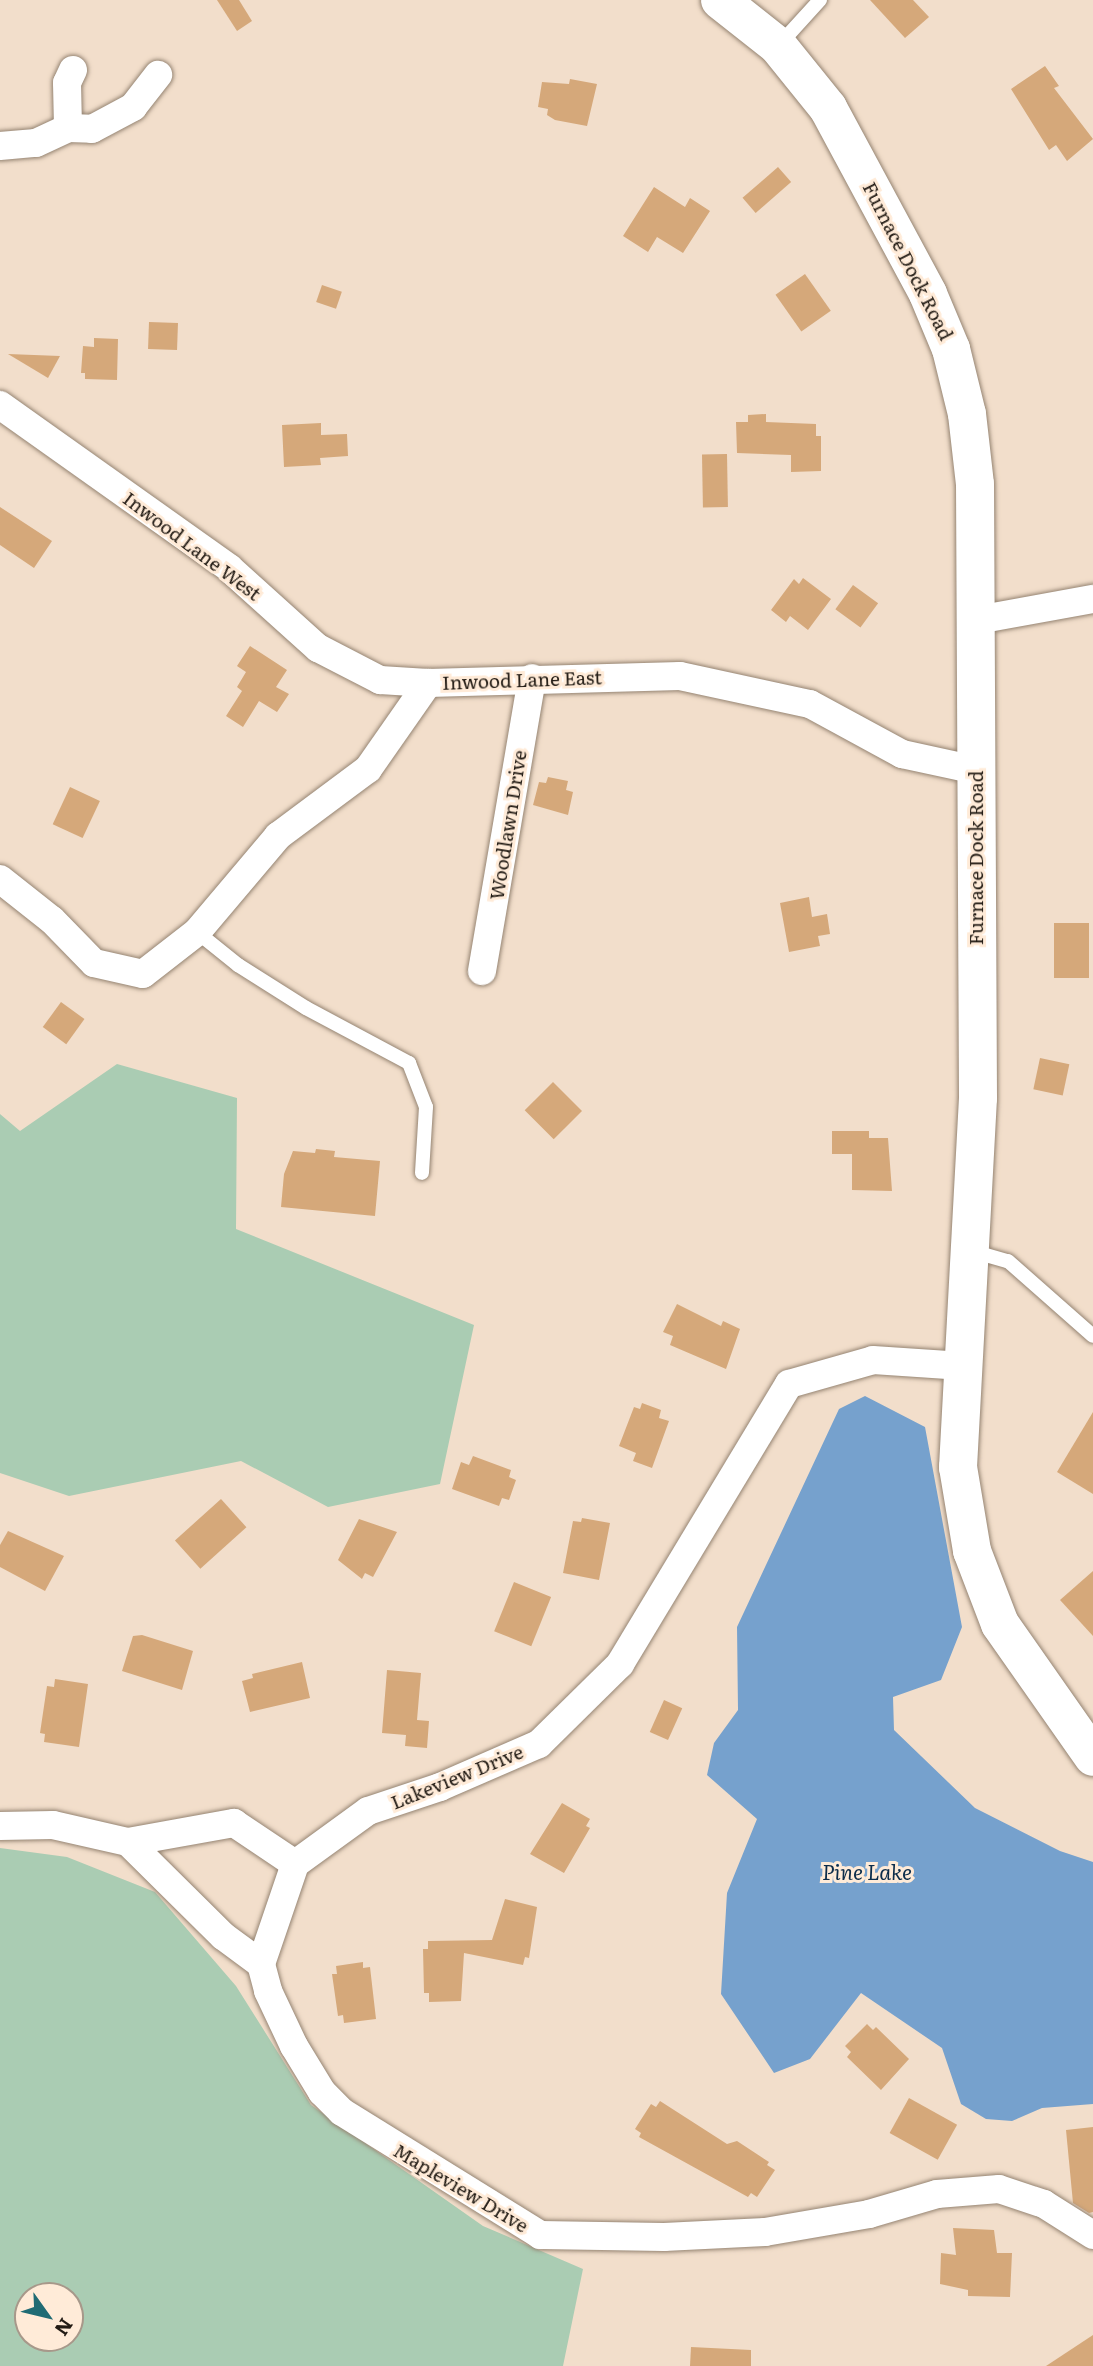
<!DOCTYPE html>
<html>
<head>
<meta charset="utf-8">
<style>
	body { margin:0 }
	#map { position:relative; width:1093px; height:2366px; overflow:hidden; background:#f2decb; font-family:Literata,serif }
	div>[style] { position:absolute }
	.green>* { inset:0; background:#aaccb3 }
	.water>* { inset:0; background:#76a1cd }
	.building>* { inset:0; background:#d5a87a; transform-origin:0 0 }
	.roads { filter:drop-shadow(0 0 2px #958472) drop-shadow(0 0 2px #958472) }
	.lane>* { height:14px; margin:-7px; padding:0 7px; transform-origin:7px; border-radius:7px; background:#fff }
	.street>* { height:28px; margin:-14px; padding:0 14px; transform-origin:14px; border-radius:14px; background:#fff }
	.secondary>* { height:38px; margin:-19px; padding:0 19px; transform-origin:19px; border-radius:19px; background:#fff }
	span { translate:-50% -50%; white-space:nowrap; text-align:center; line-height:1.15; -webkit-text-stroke:6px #ffebd8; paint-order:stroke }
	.street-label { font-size:19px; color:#221b14 }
	.water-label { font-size:21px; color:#0c2c4a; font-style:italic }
	.north { position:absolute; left:14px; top:2282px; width:70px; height:70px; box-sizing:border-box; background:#ffebd8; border:2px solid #a7988a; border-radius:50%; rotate:124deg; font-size:19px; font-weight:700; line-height:28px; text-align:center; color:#221b14 }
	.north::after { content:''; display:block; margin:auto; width:24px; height:32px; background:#206b74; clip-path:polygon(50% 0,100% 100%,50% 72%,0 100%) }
</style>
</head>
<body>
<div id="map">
	<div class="green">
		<i style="clip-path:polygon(117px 1064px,237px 1098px,236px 1229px,474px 1325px,440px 1484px,328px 1507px,241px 1461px,69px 1496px,0 1473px,0 1114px,20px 1131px)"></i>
		<i style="clip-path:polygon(evenodd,0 1848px,67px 1857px,155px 1892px,236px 1986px,311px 2105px,483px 2226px,583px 2269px,563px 2366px,0 2366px,0 1848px,28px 2296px,70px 2296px,70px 2338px,28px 2338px,28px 2296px)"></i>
	</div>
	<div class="water">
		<i style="clip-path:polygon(865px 1396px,925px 1427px,962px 1627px,941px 1680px,893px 1697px,894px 1730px,975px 1808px,1060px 1851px,1093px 1862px,1093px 2104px,1042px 2108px,1012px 2121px,986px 2119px,961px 2104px,942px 2048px,861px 1993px,810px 2059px,774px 2073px,721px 1994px,727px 1893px,757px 1819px,707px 1775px,714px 1743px,738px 1710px,737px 1627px,839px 1409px)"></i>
	</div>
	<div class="building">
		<i style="clip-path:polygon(217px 0,239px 0,252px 21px,237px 31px)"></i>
		<i style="clip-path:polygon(870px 0,913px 0,929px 17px,905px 38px)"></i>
		<i style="clip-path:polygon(1045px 66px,1059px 86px,1054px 88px,1093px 139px,1067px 161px,1056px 145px,1049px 150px,1011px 89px)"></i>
		<i style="clip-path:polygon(570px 79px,597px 84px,587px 126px,555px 120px,547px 115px,548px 109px,538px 107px,542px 82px,569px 84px)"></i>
		<i style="left:778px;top:167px;width:20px;height:47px;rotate:49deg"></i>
		<i style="clip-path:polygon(654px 187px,685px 207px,690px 198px,710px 211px,683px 253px,657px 237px,648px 252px,623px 236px)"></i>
		<i style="left:805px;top:274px;width:45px;height:36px;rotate:55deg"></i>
		<i style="left:322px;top:285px;width:21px;height:18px;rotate:19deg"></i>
		<i style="left:149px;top:322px;width:29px;height:27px;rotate:2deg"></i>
		<i style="clip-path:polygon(94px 338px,118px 339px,117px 380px,85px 379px,85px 373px,81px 373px,83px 346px,94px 347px)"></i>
		<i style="clip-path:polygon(8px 354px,60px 356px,48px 378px)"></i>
		<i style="clip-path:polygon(766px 414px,766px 422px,816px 424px,816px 436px,821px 436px,821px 471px,791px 472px,791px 455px,737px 453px,736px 422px,748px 422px,748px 415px)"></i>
		<i style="clip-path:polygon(321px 423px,321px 435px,347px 434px,348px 456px,320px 458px,321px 465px,284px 467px,282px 425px)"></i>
		<i style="left:727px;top:454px;width:53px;height:25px;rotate:89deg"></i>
		<i style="clip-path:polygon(0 507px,52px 541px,34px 568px,0 545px)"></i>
		<i style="clip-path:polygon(803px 578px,831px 599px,808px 630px,790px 616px,786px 622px,771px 610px,794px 579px,799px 584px)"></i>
		<i style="left:853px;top:585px;width:31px;height:30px;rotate:36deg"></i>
		<i style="clip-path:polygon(250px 646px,287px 670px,276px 687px,289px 694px,277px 712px,259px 701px,243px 727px,226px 716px,242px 691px,237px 687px,246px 672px,237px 666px)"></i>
		<i style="clip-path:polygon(548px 777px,568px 781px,566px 790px,573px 792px,568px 815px,533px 805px,539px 782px,546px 783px)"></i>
		<i style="left:70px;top:787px;width:33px;height:41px;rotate:25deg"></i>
		<i style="clip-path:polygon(809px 897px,812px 917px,827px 914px,830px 934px,818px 936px,820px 946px,789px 952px,780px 903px)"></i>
		<i style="left:1054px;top:923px;width:35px;height:55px"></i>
		<i style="left:61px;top:1002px;width:29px;height:31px;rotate:36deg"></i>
		<i style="left:1040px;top:1058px;width:30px;height:32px;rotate:12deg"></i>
		<i style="left:553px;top:1082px;width:41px;height:40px;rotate:45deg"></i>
		<i style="clip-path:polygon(832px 1131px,869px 1131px,869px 1138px,888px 1138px,892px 1191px,852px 1190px,852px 1154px,832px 1154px)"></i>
		<i style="clip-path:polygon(316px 1149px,335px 1151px,334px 1157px,380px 1161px,375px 1216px,281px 1207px,284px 1174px,293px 1151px,315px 1153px)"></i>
		<i style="clip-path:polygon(677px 1304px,721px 1326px,723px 1321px,740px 1329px,726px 1369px,670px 1345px,673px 1336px,663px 1332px)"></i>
		<i style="clip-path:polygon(642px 1403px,661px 1410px,659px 1418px,669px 1421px,652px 1468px,633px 1461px,636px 1453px,619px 1446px,634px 1407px,640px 1409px)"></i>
		<i style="clip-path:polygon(1093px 1412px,1093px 1494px,1057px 1472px)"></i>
		<i style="clip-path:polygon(473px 1456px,511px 1470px,509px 1477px,516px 1480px,509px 1500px,502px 1498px,499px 1506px,452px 1489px,461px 1462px,469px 1465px)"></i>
		<i style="left:221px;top:1499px;width:38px;height:62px;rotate:48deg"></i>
		<i style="clip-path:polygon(582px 1518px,610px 1523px,599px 1580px,563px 1573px,573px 1521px,581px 1522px)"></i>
		<i style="clip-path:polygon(359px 1519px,397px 1532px,373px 1577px,365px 1573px,362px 1579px,338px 1560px)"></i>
		<i style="clip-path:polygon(8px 1531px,64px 1556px,45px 1591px,0 1567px,0 1545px)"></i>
		<i style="clip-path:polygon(1093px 1571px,1093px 1636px,1060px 1600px)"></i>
		<i style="left:514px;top:1582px;width:40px;height:53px;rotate:22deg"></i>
		<i style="clip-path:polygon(142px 1635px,193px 1651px,182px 1690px,122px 1671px,133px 1636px)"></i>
		<i style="clip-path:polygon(302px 1662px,310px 1698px,250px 1712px,242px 1681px,253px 1678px,252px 1674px)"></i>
		<i style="clip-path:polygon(387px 1670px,421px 1673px,417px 1720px,429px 1721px,427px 1748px,405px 1746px,406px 1735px,382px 1733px)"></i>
		<i style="clip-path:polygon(55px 1679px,88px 1684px,79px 1747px,44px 1742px,45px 1734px,40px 1733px,47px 1686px,54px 1687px)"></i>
		<i style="left:664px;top:1700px;width:20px;height:35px;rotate:24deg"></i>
		<i style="clip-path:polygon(562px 1803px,590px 1819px,586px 1826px,590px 1828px,564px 1873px,530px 1854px)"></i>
		<i style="clip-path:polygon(505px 1899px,537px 1907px,529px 1958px,525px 1957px,523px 1965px,464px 1953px,461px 2001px,429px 2002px,429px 1993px,424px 1993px,423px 1949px,428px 1949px,428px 1941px,492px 1940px)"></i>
		<i style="clip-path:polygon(363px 1962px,363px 1968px,370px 1967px,376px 2019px,344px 2023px,343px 2015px,338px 2016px,332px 1974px,337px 1974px,336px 1966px)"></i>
		<i style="clip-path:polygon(867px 2024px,873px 2030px,876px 2027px,909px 2059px,881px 2090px,847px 2057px,851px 2052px,845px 2046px)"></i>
		<i style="left:909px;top:2098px;width:55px;height:40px;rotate:29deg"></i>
		<i style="clip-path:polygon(660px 2101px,727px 2144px,737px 2141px,769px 2162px,767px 2165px,775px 2170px,757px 2197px,751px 2193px,748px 2197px,639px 2137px,641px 2133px,635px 2129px,651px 2104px,656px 2107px)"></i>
		<i style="clip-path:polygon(1093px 2127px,1093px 2212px,1089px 2213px,1073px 2203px,1066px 2130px)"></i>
		<i style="clip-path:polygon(953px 2228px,994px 2230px,997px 2253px,1012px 2253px,1010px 2297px,968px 2296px,968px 2290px,940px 2284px,941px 2253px,956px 2255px)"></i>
		<i style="clip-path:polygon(1093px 2335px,1093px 2366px,1046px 2366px)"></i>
		<i style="clip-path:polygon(691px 2347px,751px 2350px,751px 2366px,690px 2366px)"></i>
	</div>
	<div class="roads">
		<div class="lane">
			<i style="left:779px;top:45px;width:61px;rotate:-47.7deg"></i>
			<i style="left:197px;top:932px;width:53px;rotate:38.8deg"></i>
			<i style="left:238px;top:965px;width:80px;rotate:32.3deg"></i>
			<i style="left:306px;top:1008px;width:117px;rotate:28.1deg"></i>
			<i style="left:409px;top:1063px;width:47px;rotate:68.9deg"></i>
			<i style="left:426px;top:1107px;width:66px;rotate:93.5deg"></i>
			<i style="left:972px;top:1251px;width:37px;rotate:16deg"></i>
			<i style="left:1008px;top:1261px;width:113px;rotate:41.4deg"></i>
		</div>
		<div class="street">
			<i style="left:73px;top:70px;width:14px;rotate:115deg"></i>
			<i style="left:67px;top:83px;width:45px;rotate:88.7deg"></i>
			<i style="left:68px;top:128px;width:24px;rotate:2deg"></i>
			<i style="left:92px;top:129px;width:47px;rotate:-28.2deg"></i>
			<i style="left:133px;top:107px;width:41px;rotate:-52deg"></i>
			<i style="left:0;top:146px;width:36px;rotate:-5deg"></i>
			<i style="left:36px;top:143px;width:35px;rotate:-25deg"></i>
			<i style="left:0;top:405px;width:281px;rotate:35.4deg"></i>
			<i style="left:229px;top:568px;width:120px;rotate:42deg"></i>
			<i style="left:318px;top:648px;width:70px;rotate:27.3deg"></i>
			<i style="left:380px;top:680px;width:48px;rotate:3.6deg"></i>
			<i style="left:977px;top:620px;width:118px;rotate:-10.3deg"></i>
			<i style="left:0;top:879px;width:66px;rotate:38.3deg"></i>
			<i style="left:52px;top:920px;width:60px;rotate:45.7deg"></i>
			<i style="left:94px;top:963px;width:50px;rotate:12.7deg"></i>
			<i style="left:143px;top:974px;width:68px;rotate:-37.9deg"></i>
			<i style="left:197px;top:932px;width:126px;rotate:-49.8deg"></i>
			<i style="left:278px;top:836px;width:112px;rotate:-36.7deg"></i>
			<i style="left:368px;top:769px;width:105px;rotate:-55.1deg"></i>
			<i style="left:428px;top:683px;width:252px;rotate:-1.6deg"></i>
			<i style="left:680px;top:676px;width:133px;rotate:12.2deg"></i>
			<i style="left:810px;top:704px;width:105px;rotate:28.5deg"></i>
			<i style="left:902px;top:754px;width:76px;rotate:12.2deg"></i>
			<i style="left:482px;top:971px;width:297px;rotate:-80.3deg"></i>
			<i style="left:0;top:1826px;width:53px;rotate:-1.1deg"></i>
			<i style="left:53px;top:1825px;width:77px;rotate:12.8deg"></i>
			<i style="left:128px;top:1842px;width:108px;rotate:-10.2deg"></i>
			<i style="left:234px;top:1823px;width:73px;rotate:33.9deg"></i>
			<i style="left:295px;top:1864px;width:90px;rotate:-36deg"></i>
			<i style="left:368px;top:1811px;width:76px;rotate:-18.4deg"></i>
			<i style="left:440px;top:1787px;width:108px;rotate:-23.5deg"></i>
			<i style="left:539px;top:1744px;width:114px;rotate:-44.6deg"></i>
			<i style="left:620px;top:1664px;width:327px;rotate:-58.9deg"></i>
			<i style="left:789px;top:1384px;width:87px;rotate:-15.9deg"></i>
			<i style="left:873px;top:1360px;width:90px;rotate:3.8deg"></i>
			<i style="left:128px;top:1842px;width:134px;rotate:44.7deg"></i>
			<i style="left:223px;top:1936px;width:47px;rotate:36.4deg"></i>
			<i style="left:261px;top:1964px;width:28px;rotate:75deg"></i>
			<i style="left:268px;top:1991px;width:61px;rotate:64.7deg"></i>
			<i style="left:294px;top:2046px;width:54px;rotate:58.7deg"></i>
			<i style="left:322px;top:2092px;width:28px;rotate:45deg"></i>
			<i style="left:342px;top:2112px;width:233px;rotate:31.8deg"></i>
			<i style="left:540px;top:2235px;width:124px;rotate:0.9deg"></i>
			<i style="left:664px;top:2237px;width:101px;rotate:-2.8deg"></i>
			<i style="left:765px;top:2232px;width:106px;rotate:-9.8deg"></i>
			<i style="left:869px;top:2214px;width:71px;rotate:-16.4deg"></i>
			<i style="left:937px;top:2194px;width:62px;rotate:-4.6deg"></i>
			<i style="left:999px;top:2189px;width:47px;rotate:18.4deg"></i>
			<i style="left:1044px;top:2204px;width:58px;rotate:32.3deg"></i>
			<i style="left:261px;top:1964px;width:106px;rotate:-71.2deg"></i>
		</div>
		<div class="secondary">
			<i style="left:720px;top:0;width:74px;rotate:38.4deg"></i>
			<i style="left:778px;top:46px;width:80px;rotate:51.1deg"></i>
			<i style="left:828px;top:108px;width:211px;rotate:61.7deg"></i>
			<i style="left:928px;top:294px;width:60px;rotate:67.3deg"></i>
			<i style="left:951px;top:349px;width:67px;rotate:76.2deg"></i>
			<i style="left:967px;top:414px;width:70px;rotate:83.5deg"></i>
			<i style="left:975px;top:484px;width:614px;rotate:89.72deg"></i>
			<i style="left:978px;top:1098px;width:370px;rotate:93.1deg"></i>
			<i style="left:958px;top:1467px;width:85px;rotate:80.5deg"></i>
			<i style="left:972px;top:1551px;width:78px;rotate:69deg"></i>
			<i style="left:1000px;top:1624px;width:162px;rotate:55deg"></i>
		</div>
	</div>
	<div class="street-label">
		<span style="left:908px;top:261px;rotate:63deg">Furnace Dock Road</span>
		<span style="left:192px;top:546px;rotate:37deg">Inwood Lane West</span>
		<span style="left:522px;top:680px;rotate:-2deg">Inwood Lane East</span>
		<span style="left:508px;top:825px;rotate:-81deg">Woodlawn Drive</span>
		<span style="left:976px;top:858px;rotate:-90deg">Furnace Dock Road</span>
		<span style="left:457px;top:1777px;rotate:-22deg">Lakeview Drive</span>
		<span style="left:461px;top:2188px;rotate:31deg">Mapleview Drive</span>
	</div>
	<div class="water-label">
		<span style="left:867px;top:1871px">Pine Lake</span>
	</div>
	<div class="north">N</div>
</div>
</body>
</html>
